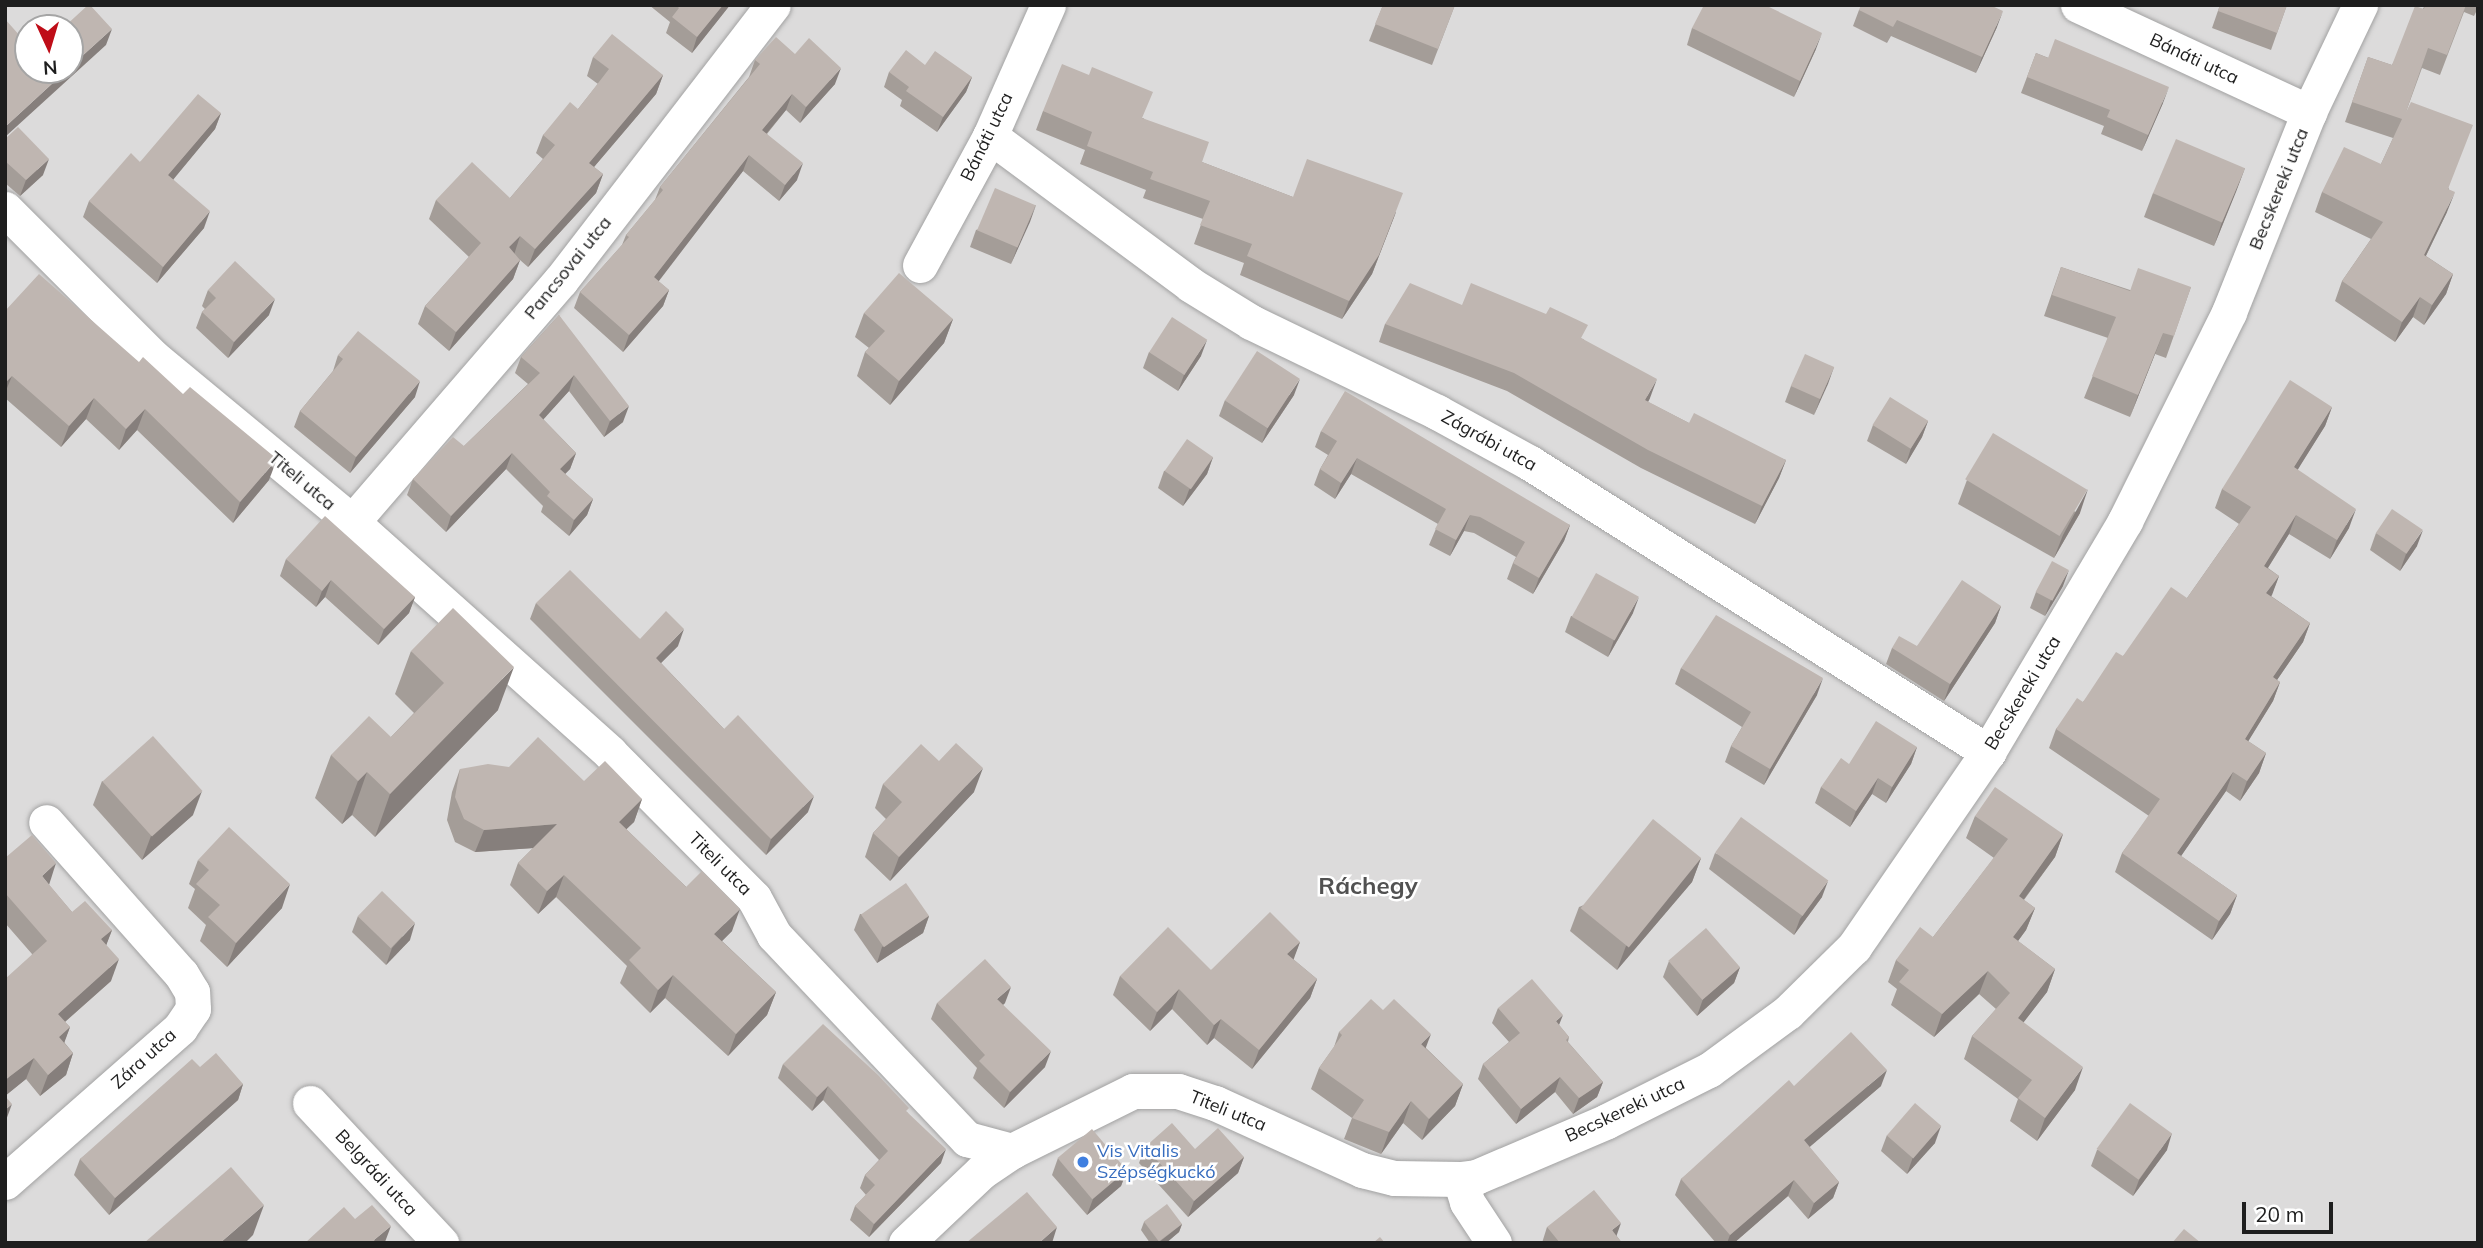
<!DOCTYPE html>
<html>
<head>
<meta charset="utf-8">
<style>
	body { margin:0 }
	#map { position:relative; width:2483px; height:1248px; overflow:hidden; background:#eeebe5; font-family:Mulish,sans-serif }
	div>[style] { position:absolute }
	.residential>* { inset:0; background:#dcdbdb }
	.roads { filter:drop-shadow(0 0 2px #a2a2a2) drop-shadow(0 0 2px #a2a2a2) }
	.minor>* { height:35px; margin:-17.5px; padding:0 17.5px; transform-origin:17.5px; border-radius:17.5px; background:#fff }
	.wall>* { inset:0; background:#a49d98 }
	.shaded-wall>* { inset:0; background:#867f7c }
	.building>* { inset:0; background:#bfb6b1; transform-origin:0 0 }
	.dots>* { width:19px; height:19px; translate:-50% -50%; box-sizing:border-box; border:4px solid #fff; border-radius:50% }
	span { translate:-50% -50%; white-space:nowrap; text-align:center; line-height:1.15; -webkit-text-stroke:5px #fff; paint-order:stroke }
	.street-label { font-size:18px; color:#1e1e1e }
	.shop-label { font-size:18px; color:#366cbe }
	.left { translate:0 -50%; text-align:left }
	.district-label { font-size:24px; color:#515151; font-weight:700 }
	.frame { position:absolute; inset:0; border:7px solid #1e1e1e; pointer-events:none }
	.north { position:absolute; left:14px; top:14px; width:70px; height:70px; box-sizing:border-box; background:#fff; border:2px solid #a5a5a5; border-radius:50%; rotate:176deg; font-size:19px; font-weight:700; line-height:28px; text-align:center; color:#1e1e1e }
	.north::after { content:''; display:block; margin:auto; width:24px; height:32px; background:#bf0d18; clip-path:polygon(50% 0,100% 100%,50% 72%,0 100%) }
	.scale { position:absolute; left:2242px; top:1202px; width:91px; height:32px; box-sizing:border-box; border:4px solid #1e1e1e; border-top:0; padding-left:9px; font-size:21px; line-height:24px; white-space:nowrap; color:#1e1e1e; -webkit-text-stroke:5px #fff; paint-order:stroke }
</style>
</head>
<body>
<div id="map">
	<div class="residential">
		<i style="clip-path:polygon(evenodd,5px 5px,2478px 5px,2478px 1243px,5px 1243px,5px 5px,28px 28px,70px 28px,70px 70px,28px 70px,28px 28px)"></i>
	</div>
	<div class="roads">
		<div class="minor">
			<i style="left:2078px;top:5px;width:255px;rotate:24.9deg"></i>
			<i style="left:990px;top:136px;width:250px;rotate:36.5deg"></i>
			<i style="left:1191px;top:285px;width:70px;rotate:31.7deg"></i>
			<i style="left:1251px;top:322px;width:207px;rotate:25.8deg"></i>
			<i style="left:1437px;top:412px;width:106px;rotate:28.7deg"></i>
			<i style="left:1530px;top:463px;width:542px;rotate:32.25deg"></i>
			<i style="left:5px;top:209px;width:211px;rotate:45deg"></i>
			<i style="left:154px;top:358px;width:257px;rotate:39.6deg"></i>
			<i style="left:352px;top:522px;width:346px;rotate:41.8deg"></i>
			<i style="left:610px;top:753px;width:204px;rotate:45.2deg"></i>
			<i style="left:754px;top:898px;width:42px;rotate:61.6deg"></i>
			<i style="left:774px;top:935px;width:281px;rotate:46.6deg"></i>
			<i style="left:967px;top:1139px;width:47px;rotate:14.9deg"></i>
			<i style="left:920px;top:265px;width:147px;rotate:-61.5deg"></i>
			<i style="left:990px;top:136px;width:143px;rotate:-66.1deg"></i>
			<i style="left:352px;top:522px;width:320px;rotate:-49.2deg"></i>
			<i style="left:561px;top:280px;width:347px;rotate:-52.4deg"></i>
			<i style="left:310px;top:1103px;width:192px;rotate:46.9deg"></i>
			<i style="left:1460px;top:1179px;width:24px;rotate:73deg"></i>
			<i style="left:1467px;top:1202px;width:49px;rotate:56.6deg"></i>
			<i style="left:5px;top:1182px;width:233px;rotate:-41.3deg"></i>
			<i style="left:180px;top:1028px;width:23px;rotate:-56deg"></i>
			<i style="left:193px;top:1009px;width:17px;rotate:-93deg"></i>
			<i style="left:192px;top:992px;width:21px;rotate:-121deg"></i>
			<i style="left:181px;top:974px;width:203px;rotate:-131.6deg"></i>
			<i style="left:906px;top:1243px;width:103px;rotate:-43.4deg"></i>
			<i style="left:981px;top:1172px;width:37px;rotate:-34deg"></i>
			<i style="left:1012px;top:1151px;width:135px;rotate:-26.4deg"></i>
			<i style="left:1133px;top:1091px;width:45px"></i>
			<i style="left:1178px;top:1091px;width:39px;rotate:18deg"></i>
			<i style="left:1215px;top:1103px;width:162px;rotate:24.5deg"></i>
			<i style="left:1362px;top:1170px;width:33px;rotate:14deg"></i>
			<i style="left:1394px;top:1178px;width:66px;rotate:0.9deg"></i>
			<i style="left:1460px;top:1179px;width:16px;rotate:-7deg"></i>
			<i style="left:1476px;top:1177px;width:142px;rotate:-23.1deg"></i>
			<i style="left:1607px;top:1121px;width:114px;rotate:-26.6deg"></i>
			<i style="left:1709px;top:1070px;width:98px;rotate:-36.3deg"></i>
			<i style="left:1788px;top:1012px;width:93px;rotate:-44.6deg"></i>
			<i style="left:1854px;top:947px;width:237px;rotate:-55.5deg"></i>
			<i style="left:1988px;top:752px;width:269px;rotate:-59.3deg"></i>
			<i style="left:2125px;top:521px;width:233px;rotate:-63.5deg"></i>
			<i style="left:2229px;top:312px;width:215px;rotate:-68.2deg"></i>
			<i style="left:2309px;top:112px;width:119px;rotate:-64.5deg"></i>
		</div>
	</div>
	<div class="wall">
		<i style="clip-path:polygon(649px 5px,730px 5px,692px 53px,666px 33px,670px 22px)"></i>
		<i style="clip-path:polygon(1383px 5px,1455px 5px,1432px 65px,1369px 41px)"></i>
		<i style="clip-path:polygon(2220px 5px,2287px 5px,2271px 50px,2212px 28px)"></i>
		<i style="clip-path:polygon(2425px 5px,2478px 5px,2478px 8px,2474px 16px,2464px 12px,2440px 75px,2422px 68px,2406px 112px,2449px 189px,2447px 212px,2426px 256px,2453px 274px,2446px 294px,2424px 325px,2413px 317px,2395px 342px,2335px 301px,2342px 281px,2371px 239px,2315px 212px,2322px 192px,2381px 164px,2393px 138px,2345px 122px,2368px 57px,2392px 65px)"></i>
		<i style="clip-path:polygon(1859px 10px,1997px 27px,1976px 73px,1891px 36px,1887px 43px,1853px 26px)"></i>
		<i style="clip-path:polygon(1692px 28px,1816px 49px,1794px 97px,1687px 45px)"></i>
		<i style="clip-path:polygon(2036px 53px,2163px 103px,2142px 151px,2101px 134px,2104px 126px,2021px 93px)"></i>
		<i style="clip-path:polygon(795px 54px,835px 84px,800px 123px,786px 110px,767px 134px,797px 180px,779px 201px,743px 171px,658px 281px,669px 290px,663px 306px,623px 352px,574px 308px,580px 292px,622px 245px,626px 235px,655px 200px,660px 187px,749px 77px,755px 60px)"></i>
		<i style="clip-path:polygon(593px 57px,663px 75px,656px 94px,594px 167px,603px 174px,596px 193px,528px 267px,520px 260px,513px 279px,449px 351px,418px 324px,425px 306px,469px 257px,429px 219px,436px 200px,510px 198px,543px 159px,536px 153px,543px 135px,578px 109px,598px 84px,587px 76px)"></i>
		<i style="clip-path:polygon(925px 65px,972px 77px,966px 92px,937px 132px,900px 106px,902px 100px,884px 87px,889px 72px)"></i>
		<i style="clip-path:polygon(1043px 111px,1143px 118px,1202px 162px,1293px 197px,1396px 212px,1372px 274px,1342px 319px,1240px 275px,1244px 263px,1194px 244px,1203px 219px,1143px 198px,1146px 190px,1080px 164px,1085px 150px,1036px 130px)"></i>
		<i style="clip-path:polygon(221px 113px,215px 129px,173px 179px,204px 228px,157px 283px,83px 217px,89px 201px,140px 162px)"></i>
		<i style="clip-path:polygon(5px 139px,43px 175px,20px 196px,5px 183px)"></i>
		<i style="clip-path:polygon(2245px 168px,2214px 246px,2144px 217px,2153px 193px)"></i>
		<i style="clip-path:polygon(1036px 205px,1011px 264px,970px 247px,976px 230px)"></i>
		<i style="clip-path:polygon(2061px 267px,2130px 290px,2191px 287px,2166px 358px,2155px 354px,2130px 417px,2084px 398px,2108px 338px,2044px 316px)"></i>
		<i style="clip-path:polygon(208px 290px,269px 315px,228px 358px,196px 328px,202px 312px,205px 309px,202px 306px)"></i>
		<i style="clip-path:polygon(1462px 305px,1583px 339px,1650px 398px,1648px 402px,1689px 423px,1786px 460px,1779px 478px,1755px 524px,1641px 468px,1507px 391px,1379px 342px,1385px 324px)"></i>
		<i style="clip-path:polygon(5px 311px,269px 480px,233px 523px,137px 430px,119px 450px,86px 419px,61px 447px,5px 398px)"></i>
		<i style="clip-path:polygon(864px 313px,953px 319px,944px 343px,890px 405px,857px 376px,865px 352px,869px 348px,855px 337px)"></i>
		<i style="clip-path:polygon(559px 315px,623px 422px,604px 437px,569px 391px,543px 419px,576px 453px,570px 469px,565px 474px,593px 499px,587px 515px,569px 536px,541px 512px,543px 506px,506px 469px,446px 532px,407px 495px,413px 479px,464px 446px,528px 384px,515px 373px,521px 357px)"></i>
		<i style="clip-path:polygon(1149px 352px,1201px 356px,1178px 391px,1143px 368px)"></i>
		<i style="clip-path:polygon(338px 355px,415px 397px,350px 473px,294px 427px,300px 411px,333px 371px)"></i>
		<i style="clip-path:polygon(1834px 367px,1814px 415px,1785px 402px,1791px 386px)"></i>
		<i style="clip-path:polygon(1294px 395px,1262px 443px,1219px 416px,1225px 400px)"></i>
		<i style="clip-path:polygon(2332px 407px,2325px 426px,2297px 470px,2349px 528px,2330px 559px,2289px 534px,2268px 568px,2279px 576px,2271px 596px,2310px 623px,2303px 642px,2277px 680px,2280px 682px,2273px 701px,2248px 741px,2266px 753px,2259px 773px,2240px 801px,2226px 791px,2181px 856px,2237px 895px,2230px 914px,2212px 940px,2115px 872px,2122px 853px,2149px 816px,2049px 748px,2056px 729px,2083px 702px,2123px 656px,2187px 598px,2239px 524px,2215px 508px,2222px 489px)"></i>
		<i style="clip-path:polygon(1928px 421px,1922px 437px,1906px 464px,1867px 441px,1873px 425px)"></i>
		<i style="clip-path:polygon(1321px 431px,1570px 525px,1564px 541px,1533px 594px,1507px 579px,1513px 563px,1516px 557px,1474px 533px,1464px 531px,1450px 556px,1429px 545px,1438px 524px,1351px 474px,1335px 499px,1314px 485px,1320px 469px,1328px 455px,1315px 447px)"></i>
		<i style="clip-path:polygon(1213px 457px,1207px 474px,1183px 506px,1158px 488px,1164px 471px)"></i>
		<i style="clip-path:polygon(1967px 480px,2080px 513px,2054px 558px,1958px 504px)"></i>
		<i style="clip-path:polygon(2376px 533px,2417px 546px,2400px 571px,2370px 550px)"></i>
		<i style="clip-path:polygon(286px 559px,415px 597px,409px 613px,378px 645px,325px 597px,316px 607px,280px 576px)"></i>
		<i style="clip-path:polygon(2063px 586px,2045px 616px,2030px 608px,2036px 592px)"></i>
		<i style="clip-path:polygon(536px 603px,640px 639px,678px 646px,661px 663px,724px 729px,808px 812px,766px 855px,530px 619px)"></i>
		<i style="clip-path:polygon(2001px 606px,1995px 623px,1944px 701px,1886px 664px,1892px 648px,1917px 646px)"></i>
		<i style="clip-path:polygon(1633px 613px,1608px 657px,1565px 632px,1571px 616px)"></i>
		<i style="clip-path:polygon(411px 651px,498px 710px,375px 837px,352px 815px,342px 824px,315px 798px,331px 755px,391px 737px,414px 713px,395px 694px)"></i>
		<i style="clip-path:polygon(1681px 668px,1817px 695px,1764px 785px,1725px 762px,1731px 746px,1742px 727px,1675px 684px)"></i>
		<i style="clip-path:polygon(1917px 747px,1911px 764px,1886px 803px,1872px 794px,1850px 827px,1815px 803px,1821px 787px)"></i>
		<i style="clip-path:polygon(939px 761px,974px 792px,890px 881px,865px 857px,873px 833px,886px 819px,875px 808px,883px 784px)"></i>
		<i style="clip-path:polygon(460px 769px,584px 781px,642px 799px,634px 822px,626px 829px,732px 931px,722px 941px,776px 992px,767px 1015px,728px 1056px,665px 998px,650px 1013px,620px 983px,627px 966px,556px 897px,538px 914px,510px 885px,518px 863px,533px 848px,475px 852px,455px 842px,447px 820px,452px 792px)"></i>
		<i style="clip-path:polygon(102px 781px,193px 815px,142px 860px,93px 805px)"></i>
		<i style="clip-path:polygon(1975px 816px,2063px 834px,2055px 857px,2024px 900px,2035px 908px,2026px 930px,2018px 941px,2055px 969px,2047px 992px,2023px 1023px,2075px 1090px,2037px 1141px,2010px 1121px,2018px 1099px,1964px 1059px,1972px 1036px,1996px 1009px,1979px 994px,1934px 1037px,1891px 1005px,1897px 989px,1888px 982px,1896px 960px,1933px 937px,1994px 858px,1966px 838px)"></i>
		<i style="clip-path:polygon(1715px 853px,1822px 897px,1794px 935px,1709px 869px)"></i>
		<i style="clip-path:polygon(5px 858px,49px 885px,72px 912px,112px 930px,106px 945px,111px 981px,65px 1022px,70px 1027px,64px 1042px,73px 1053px,66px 1075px,40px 1096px,26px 1079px,5px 1096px,32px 954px,5px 923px)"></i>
		<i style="clip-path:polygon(1701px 858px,1692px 882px,1617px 970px,1570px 931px,1579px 907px)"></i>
		<i style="clip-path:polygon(198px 860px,282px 908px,227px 967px,200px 941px,206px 925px,188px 908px,195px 889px,189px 884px)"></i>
		<i style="clip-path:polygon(860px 914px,929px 916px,923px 933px,877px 963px,854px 930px)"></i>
		<i style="clip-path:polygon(358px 916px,410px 940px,386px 965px,352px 932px)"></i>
		<i style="clip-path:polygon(1300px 942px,1293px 959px,1317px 979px,1310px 998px,1252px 1069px,1214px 1038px,1207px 1045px,1172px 1009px,1150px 1031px,1113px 995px,1120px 976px,1211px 970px)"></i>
		<i style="clip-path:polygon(1669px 961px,1740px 967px,1734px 983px,1697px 1016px,1663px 977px)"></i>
		<i style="clip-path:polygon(937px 1003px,1005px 1003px,1003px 1005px,1045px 1067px,1004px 1108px,973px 1078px,977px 1068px,931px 1019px)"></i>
		<i style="clip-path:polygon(1498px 1008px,1559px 1025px,1569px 1037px,1568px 1042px,1603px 1082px,1597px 1097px,1573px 1114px,1555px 1092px,1516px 1124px,1478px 1079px,1483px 1064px,1509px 1042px,1492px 1023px)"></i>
		<i style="clip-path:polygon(1383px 1010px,1426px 1048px,1463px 1084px,1455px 1106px,1422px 1140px,1403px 1123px,1381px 1154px,1344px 1139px,1352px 1118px,1311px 1089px,1319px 1068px,1334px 1047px,1339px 1032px)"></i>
		<i style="clip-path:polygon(783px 1064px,907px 1112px,941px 1163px,869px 1237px,850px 1220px,855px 1206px,866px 1195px,860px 1188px,865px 1175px,879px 1160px,823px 1100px,812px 1111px,778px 1078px)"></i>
		<i style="clip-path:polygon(200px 1067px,243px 1084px,238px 1100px,109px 1215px,74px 1175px,80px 1159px)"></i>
		<i style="clip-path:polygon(1794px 1086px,1881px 1086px,1809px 1147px,1839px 1182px,1833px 1198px,1808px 1219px,1788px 1196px,1734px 1243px,1716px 1243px,1675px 1195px,1681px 1179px)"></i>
		<i style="clip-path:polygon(1887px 1135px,1935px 1143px,1907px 1174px,1881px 1151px)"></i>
		<i style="clip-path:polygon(1145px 1147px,1195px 1149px,1244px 1157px,1238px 1173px,1188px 1217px,1139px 1163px)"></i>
		<i style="clip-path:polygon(2097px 1150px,2167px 1150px,2133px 1196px,2091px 1166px)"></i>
		<i style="clip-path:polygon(1058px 1158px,1127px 1170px,1121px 1186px,1087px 1215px,1052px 1175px)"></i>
		<i style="clip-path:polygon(1144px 1222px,1182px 1224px,1179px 1232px,1166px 1243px,1150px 1243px,1141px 1230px)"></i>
		<i style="clip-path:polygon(1547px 1227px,1616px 1235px,1622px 1243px,1542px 1243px)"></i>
	</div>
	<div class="shaded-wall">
		<i style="clip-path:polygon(723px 5px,730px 5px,692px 53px,697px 37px)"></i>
		<i style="clip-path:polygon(2003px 11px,1997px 27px,1976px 73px,1982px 57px)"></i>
		<i style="clip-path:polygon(112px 29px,106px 45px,5px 137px,5px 127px,67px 70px,70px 70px,70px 67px)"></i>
		<i style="clip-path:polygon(1822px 33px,1816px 49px,1794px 97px,1800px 81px)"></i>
		<i style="clip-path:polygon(841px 68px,835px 84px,800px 123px,806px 107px)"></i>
		<i style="clip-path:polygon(663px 75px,656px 94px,582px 181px,589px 163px)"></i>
		<i style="clip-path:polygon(972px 77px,966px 92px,937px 132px,943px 117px)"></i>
		<i style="clip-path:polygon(2169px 87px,2163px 103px,2142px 151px,2148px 135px)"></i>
		<i style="clip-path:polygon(792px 94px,786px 110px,756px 146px,762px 130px)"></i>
		<i style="clip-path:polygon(221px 113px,215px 129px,163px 192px,168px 175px)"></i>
		<i style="clip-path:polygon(749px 155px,743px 171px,649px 294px,654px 277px)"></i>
		<i style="clip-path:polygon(49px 159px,43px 175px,20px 196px,26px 180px)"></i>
		<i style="clip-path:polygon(803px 163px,797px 180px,779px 201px,785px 185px)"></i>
		<i style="clip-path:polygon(2245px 168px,2236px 192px,2214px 246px,2222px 222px)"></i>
		<i style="clip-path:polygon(603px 174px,596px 193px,528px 267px,535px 249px)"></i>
		<i style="clip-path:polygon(2455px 192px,2447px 212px,2417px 274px,2424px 255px)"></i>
		<i style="clip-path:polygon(1036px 205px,1030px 222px,1011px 264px,1017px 248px)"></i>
		<i style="clip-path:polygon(210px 211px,204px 228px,157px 283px,163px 267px)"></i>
		<i style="clip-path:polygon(1396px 212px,1372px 274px,1342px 319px,1349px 301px)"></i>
		<i style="clip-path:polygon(520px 236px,514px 255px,509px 247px)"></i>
		<i style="clip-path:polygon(520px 260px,513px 279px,449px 351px,456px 332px)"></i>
		<i style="clip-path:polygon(2453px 274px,2446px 294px,2424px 325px,2432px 305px)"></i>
		<i style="clip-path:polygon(669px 290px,663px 306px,623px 352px,629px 335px)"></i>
		<i style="clip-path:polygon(2420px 297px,2413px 317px,2395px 342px,2402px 322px)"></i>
		<i style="clip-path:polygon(275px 299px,269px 315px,228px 358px,234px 342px)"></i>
		<i style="clip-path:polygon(953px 319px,944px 343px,890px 405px,899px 381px)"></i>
		<i style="clip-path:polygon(2163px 333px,2155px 354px,2130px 417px,2138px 395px)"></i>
		<i style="clip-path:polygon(1207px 340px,1201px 356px,1178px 391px,1184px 375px)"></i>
		<i style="clip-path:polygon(1834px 367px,1828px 384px,1814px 415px,1820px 399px)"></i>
		<i style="clip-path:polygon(574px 375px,569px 391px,533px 431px,539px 415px)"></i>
		<i style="clip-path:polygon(12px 376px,5px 393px,5px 386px,7px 381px)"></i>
		<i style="clip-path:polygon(1300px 379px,1294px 395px,1262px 443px,1268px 427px)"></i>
		<i style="clip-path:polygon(1657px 379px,1650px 398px,1639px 419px,1645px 400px)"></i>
		<i style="clip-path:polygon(420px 381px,415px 397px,350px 473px,356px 457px)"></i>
		<i style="clip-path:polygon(94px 398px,86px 419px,61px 447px,69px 426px)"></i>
		<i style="clip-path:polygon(629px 406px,623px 422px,604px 437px,610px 421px)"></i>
		<i style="clip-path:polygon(2332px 407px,2325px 426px,2287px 487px,2294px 467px)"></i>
		<i style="clip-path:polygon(145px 409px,137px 430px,119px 450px,126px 429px)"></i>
		<i style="clip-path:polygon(1928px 421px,1922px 437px,1906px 464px,1911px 448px)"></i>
		<i style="clip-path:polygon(512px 453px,506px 469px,446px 532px,451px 516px)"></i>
		<i style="clip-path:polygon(576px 453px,570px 469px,554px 485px,560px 469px)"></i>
		<i style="clip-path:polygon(1213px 457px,1207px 474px,1183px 506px,1189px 490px)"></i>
		<i style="clip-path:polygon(1357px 458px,1351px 474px,1335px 499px,1341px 483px)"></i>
		<i style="clip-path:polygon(277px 459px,269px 480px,233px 523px,240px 502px)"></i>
		<i style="clip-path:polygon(1786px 460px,1779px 478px,1755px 524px,1762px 506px)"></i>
		<i style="clip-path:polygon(2088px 489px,2080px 513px,2054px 558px,2063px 535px)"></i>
		<i style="clip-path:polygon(593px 499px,587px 515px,569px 536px,574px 520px)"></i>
		<i style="clip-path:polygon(2356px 509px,2349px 528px,2330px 559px,2337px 540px)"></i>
		<i style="clip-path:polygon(1470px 515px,1464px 531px,1450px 556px,1456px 540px)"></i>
		<i style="clip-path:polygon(2296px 515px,2289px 534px,2257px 585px,2264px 566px)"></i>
		<i style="clip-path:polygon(1570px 525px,1564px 541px,1533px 594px,1539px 578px)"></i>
		<i style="clip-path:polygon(2423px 530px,2417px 546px,2400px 571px,2406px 554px)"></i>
		<i style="clip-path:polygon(2069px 570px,2063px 586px,2045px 616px,2051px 600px)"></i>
		<i style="clip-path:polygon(2279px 576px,2272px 595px,2259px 612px,2266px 593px)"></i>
		<i style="clip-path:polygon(331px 580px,325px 597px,316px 607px,322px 591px)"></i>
		<i style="clip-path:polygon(415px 597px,409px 613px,378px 645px,384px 629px)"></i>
		<i style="clip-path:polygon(1639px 597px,1633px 613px,1608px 657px,1614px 640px)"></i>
		<i style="clip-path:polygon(2001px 606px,1995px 623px,1944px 701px,1950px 684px)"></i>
		<i style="clip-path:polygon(2310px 623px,2303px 642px,2266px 696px,2273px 677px)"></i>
		<i style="clip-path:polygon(684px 629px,678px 646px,650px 674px,656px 658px)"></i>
		<i style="clip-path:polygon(514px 667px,498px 710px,375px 837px,390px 794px)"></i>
		<i style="clip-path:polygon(1823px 678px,1817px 695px,1764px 785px,1770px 769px)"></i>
		<i style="clip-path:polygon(2280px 682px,2273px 701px,2238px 758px,2245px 739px)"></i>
		<i style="clip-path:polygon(1917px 747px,1911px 764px,1886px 803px,1892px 787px)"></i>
		<i style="clip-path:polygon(2266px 753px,2259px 773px,2240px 801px,2247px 781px)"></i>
		<i style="clip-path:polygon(983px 768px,974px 792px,890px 881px,899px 857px)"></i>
		<i style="clip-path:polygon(367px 772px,352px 815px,342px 824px,358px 781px)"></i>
		<i style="clip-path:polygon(2233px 772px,2226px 791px,2170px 872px,2177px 853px)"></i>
		<i style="clip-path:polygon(1878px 778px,1872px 794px,1850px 827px,1856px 811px)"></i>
		<i style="clip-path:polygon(202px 791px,193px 815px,142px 860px,151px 836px)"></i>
		<i style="clip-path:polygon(814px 796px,808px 812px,766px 855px,771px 839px)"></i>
		<i style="clip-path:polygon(642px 799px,634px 822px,610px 845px,619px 822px)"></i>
		<i style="clip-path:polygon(557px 824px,549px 847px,475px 852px,484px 830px)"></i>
		<i style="clip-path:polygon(2063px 834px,2055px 857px,2010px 918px,2019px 896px)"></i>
		<i style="clip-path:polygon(1701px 858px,1692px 882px,1617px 970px,1626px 946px)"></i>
		<i style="clip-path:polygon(56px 863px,49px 885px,42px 876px)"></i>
		<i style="clip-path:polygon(564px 875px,556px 897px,538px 914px,547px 891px)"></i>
		<i style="clip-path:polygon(1828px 881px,1822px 897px,1794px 935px,1800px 919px)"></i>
		<i style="clip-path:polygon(290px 884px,282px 908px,227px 967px,236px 943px)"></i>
		<i style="clip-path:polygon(2237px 895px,2230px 914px,2212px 940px,2219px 921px)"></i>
		<i style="clip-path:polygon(2035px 908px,2026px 930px,2004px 960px,2013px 937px)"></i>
		<i style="clip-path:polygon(740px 909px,732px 931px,706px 957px,714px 934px)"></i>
		<i style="clip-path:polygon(929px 916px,923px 933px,877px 963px,882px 947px)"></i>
		<i style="clip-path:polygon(415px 923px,410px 940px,386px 965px,392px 948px)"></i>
		<i style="clip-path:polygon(112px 930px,104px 951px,101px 939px)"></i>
		<i style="clip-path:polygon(1300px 942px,1293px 961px,1287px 954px)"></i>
		<i style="clip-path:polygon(119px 959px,111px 981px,50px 1035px,58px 1014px)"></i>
		<i style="clip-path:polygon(1740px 967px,1734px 983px,1697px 1016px,1703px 999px)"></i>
		<i style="clip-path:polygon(2055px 969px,2047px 992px,2009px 1041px,2018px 1018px)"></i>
		<i style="clip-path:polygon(1988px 971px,1979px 994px,1934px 1037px,1942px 1014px)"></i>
		<i style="clip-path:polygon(673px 975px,665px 998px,650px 1013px,658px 990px)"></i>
		<i style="clip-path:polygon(1317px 979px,1310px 998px,1252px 1069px,1259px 1050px)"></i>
		<i style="clip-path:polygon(1011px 987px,1005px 1003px,991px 1015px,997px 999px)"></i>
		<i style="clip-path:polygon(1179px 989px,1172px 1009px,1150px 1031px,1157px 1012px)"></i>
		<i style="clip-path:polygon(776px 992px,767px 1015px,728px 1056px,736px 1034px)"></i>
		<i style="clip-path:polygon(1563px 1015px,1557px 1030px,1556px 1021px)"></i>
		<i style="clip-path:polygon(1221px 1019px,1214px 1038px,1207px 1045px,1214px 1025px)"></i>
		<i style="clip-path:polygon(70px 1027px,62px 1049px,59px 1037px)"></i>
		<i style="clip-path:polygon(1431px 1034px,1423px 1055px,1421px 1044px)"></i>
		<i style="clip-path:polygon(1051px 1051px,1045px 1067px,1004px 1108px,1010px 1092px)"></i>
		<i style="clip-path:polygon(73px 1053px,66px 1075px,40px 1096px,48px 1075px)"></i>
		<i style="clip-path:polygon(34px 1058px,26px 1079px,5px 1096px,5px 1080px)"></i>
		<i style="clip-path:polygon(2083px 1067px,2075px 1090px,2037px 1141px,2045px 1118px)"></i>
		<i style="clip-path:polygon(1887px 1070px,1881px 1086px,1798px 1157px,1804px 1140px)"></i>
		<i style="clip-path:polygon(1560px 1077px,1555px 1092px,1516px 1124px,1521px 1109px)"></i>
		<i style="clip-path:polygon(1603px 1082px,1597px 1097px,1573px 1114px,1579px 1098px)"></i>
		<i style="clip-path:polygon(243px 1084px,238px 1100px,109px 1215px,115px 1198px)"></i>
		<i style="clip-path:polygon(1463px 1084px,1455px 1106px,1422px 1140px,1429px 1119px)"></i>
		<i style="clip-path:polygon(828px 1086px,823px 1100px,812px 1111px,817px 1097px)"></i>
		<i style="clip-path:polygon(1411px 1101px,1403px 1123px,1381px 1154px,1389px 1132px)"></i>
		<i style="clip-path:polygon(12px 1104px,5px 1123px,5px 1110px)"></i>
		<i style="clip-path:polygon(1941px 1126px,1935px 1143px,1907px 1174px,1913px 1157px)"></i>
		<i style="clip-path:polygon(2172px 1133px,2167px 1150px,2133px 1196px,2139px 1180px)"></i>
		<i style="clip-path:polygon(946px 1149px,941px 1163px,869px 1237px,874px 1224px)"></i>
		<i style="clip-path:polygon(1244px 1157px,1238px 1173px,1188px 1217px,1194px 1201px)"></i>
		<i style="clip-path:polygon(1127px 1170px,1121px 1186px,1087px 1215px,1093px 1199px)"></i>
		<i style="clip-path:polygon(1794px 1180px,1788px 1196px,1734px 1243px,1727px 1243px,1730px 1235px)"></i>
		<i style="clip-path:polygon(1839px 1182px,1833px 1198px,1808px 1219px,1814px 1203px)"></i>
		<i style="clip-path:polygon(264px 1205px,253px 1235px,245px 1243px,220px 1243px)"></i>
		<i style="clip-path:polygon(1621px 1223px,1615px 1240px,1612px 1230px)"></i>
		<i style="clip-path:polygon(1182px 1224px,1179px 1232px,1166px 1243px,1158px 1243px)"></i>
		<i style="clip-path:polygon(391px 1226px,385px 1242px,373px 1243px,374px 1240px)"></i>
		<i style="clip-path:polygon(1057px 1227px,1052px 1243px,1039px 1243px)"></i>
	</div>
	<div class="building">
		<i style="clip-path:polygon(88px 5px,90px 5px,112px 29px,70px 67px,70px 28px,63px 28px)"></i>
		<i style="clip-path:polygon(676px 5px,723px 5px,697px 37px,672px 17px,679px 8px)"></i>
		<i style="clip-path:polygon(1383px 5px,1455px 5px,1438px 49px,1375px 24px)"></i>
		<i style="clip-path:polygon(1704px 5px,1765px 5px,1822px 33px,1800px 81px,1692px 28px)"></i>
		<i style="clip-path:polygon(1861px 5px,1990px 5px,2003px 11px,1982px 57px,1897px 20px,1893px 27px,1859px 10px)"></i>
		<i style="clip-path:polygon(2220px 5px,2287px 5px,2277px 33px,2218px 11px)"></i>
		<i style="clip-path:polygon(2425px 5px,2466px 5px,2447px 55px,2428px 48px,2406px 112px,2411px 102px,2473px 125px,2448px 189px,2455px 192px,2424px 255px,2453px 274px,2432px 305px,2420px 297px,2402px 322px,2342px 281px,2383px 222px,2322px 192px,2344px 147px,2381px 164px,2402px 119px,2352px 102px,2368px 57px,2392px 65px,2415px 6px,2424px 9px)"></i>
		<i style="clip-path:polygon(5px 19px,28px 45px,28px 70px,67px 70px,5px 127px)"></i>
		<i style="clip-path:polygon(612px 34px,663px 75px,589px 163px,603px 174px,535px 249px,520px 236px,509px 247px,520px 260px,456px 332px,425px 306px,481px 243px,436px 200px,472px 162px,510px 198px,555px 145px,543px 135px,570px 102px,578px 109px,609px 69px,593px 57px)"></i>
		<i style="clip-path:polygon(776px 37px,795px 54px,809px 38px,841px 68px,806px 107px,792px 94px,762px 130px,803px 163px,785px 185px,749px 155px,654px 277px,669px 290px,629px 335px,580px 292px,629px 237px,626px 235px,663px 190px,660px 187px,760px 64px,755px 60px)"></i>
		<i style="clip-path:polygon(2055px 39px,2169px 87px,2148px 135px,2107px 117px,2110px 110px,2027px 77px,2036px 53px,2048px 58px)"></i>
		<i style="clip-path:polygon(906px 50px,925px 65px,935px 51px,972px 77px,943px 117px,906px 91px,909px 87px,889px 72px)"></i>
		<i style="clip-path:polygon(1062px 64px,1089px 75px,1092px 67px,1153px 92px,1142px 118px,1209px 142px,1202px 162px,1293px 197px,1307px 159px,1403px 193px,1379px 255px,1349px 301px,1247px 256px,1252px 244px,1200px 225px,1210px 201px,1150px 179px,1153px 172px,1087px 146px,1092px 132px,1043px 111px)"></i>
		<i style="clip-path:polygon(198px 94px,221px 113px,168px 175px,210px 211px,163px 267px,89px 201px,131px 153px,140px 162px)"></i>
		<i style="clip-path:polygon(18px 127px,49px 159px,26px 180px,5px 161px,5px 139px)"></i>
		<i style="left:2176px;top:139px;width:75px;height:59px;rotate:23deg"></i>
		<i style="left:995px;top:188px;width:44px;height:46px;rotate:23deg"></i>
		<i style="clip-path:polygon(235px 261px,275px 299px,234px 342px,202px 312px,216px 298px,208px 290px)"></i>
		<i style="clip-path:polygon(2061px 267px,2130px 291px,2138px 268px,2191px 287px,2174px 336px,2163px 333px,2138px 395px,2092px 376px,2116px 317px,2052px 295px)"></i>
		<i style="clip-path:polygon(899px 273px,953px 319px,899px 381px,865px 352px,885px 331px,864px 313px)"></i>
		<i style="clip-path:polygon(39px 274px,139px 362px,143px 357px,183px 394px,190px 387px,277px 459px,240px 502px,145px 409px,126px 429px,94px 398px,69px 426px,12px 376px,7px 381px,5px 379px,5px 311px)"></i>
		<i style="clip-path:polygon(1410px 283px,1462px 305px,1471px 283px,1546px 314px,1550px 307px,1588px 325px,1581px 338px,1657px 379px,1645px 400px,1689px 423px,1694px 413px,1786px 460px,1762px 506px,1648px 450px,1514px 373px,1385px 324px)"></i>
		<i style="clip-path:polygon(559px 315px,629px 406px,610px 421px,574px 375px,539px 415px,576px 453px,560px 469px,593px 499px,574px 520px,547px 496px,550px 492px,512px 453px,451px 516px,413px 479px,453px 437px,464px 446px,540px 373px,521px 357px)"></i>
		<i style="left:1172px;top:317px;width:42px;height:42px;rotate:33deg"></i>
		<i style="clip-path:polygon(358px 331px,420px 381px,356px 457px,300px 411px,343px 359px,338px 355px)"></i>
		<i style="left:1257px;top:351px;width:51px;height:59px;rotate:33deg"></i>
		<i style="left:1805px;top:354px;width:32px;height:35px;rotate:24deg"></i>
		<i style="clip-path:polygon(2290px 380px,2332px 407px,2294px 467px,2356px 509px,2337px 540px,2296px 515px,2264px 566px,2279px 576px,2266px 593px,2310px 623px,2273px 677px,2280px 682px,2245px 739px,2266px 753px,2247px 781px,2233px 772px,2177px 853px,2237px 895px,2219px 921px,2122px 853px,2160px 799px,2056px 729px,2077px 698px,2083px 702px,2116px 652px,2123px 656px,2171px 587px,2187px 598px,2251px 507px,2222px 489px)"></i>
		<i style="clip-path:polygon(1345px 391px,1570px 525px,1539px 578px,1513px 563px,1525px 542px,1480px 517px,1470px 515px,1456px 540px,1435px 529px,1446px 509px,1357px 458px,1341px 483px,1320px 469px,1337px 441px,1321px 431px)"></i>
		<i style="left:1890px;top:397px;width:45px;height:33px;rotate:32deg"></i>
		<i style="left:1993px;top:433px;width:110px;height:54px;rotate:31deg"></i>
		<i style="left:1187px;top:439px;width:32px;height:39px;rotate:35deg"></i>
		<i style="left:2392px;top:509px;width:37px;height:29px;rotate:34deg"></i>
		<i style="clip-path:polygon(325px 516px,415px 597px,384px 629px,331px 580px,322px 591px,286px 559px)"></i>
		<i style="left:2052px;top:561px;width:19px;height:35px;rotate:28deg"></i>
		<i style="clip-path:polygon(570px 570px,640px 639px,666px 611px,684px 629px,656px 658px,724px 729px,738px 715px,814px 796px,771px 839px,536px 603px)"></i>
		<i style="left:1596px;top:573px;width:49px;height:50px;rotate:29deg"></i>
		<i style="clip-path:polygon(1962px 580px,2001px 606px,1950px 684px,1892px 648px,1899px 636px,1917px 646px)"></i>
		<i style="clip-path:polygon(453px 608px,514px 667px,390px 794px,367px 772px,358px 781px,331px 755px,369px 716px,391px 737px,444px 683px,411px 651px)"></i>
		<i style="clip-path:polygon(1716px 615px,1823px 678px,1770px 769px,1731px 746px,1751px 712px,1681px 668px)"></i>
		<i style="clip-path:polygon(1876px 721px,1917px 747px,1892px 787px,1878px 778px,1856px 811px,1821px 787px,1841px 758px,1849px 764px)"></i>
		<i style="left:153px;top:736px;width:74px;height:68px;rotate:48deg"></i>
		<i style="clip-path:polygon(538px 737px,584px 781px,605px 761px,642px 799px,619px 822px,686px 887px,702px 871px,740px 909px,714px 934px,776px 992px,736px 1034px,673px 975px,658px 990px,629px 960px,641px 948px,564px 875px,547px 891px,518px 863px,557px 824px,484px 830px,464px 819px,455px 797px,460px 769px,488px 764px,509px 767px)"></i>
		<i style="clip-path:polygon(956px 743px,983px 768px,899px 857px,873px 833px,902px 802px,883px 784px,921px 744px,939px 761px)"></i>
		<i style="clip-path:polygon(1995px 787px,2063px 834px,2019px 896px,2035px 908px,2013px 937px,2055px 969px,2018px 1018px,2083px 1067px,2045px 1118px,2018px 1098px,2032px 1080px,1972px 1036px,2010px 993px,1988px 971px,1942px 1014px,1899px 982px,1909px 970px,1896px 960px,1920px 927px,1933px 937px,2008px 839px,1975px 816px)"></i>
		<i style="left:1741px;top:817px;width:108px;height:44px;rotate:36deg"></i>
		<i style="left:1653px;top:819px;width:62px;height:115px;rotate:39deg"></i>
		<i style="clip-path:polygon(229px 827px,290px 884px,236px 943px,208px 917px,220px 905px,196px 884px,209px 870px,198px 860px)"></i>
		<i style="clip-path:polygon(32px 835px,56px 863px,42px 876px,72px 912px,85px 901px,112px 930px,101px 939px,119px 959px,58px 1014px,70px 1027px,59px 1037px,73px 1053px,48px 1075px,34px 1058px,5px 1080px,5px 979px,47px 941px,5px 893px,5px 858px)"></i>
		<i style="left:906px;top:883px;width:40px;height:55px;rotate:55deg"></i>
		<i style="left:382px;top:891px;width:46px;height:35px;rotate:44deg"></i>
		<i style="clip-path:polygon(1270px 912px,1300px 942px,1287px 954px,1317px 979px,1259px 1050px,1221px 1019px,1214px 1025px,1179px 989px,1157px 1012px,1120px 976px,1168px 927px,1211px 970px)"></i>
		<i style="left:1706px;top:928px;width:52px;height:50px;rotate:49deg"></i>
		<i style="clip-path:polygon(985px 959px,1011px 987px,997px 999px,1051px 1051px,1010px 1092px,979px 1061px,985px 1055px,937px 1003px)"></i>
		<i style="clip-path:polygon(1532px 979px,1563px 1015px,1556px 1021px,1569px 1037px,1566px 1040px,1603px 1082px,1579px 1098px,1560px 1077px,1521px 1109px,1483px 1064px,1520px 1033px,1498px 1008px)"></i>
		<i style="clip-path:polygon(1371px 999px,1383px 1010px,1394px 999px,1431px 1034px,1421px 1044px,1463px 1084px,1429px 1119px,1411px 1101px,1389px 1132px,1352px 1118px,1364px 1100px,1319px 1068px,1342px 1035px,1339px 1032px)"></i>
		<i style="clip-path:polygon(823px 1024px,878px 1075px,909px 1108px,906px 1111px,946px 1149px,874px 1224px,855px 1206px,875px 1185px,865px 1175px,888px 1151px,828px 1086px,817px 1097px,783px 1064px)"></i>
		<i style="clip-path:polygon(1851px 1032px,1887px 1070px,1804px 1140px,1839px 1182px,1814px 1203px,1794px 1180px,1730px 1235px,1681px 1179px,1789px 1080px,1794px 1086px)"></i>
		<i style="clip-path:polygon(216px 1053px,243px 1084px,115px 1198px,80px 1159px,192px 1059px,200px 1067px)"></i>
		<i style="clip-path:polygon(5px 1096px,12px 1104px,5px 1110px)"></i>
		<i style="left:1915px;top:1103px;width:35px;height:43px;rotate:41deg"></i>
		<i style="left:2130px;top:1103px;width:52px;height:57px;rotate:36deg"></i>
		<i style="clip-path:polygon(1172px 1123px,1195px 1149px,1218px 1128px,1244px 1157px,1194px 1201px,1145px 1147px)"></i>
		<i style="left:1092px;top:1129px;width:54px;height:45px;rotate:50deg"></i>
		<i style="clip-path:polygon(231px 1167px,264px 1205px,220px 1243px,144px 1243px)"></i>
		<i style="clip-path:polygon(1594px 1190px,1621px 1223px,1612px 1230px,1622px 1243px,1560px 1243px,1547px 1227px)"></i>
		<i style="clip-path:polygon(1027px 1192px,1057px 1227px,1039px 1243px,966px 1243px)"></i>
		<i style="left:1167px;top:1204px;width:25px;height:29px;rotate:53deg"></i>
		<i style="clip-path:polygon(372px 1205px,391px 1226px,374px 1240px,376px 1243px,305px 1243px,344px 1207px,355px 1219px)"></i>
		<i style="clip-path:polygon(2184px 1229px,2201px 1243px,2172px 1243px)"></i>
		<i style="clip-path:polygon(1380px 1237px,1385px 1243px,1373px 1243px)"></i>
	</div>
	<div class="dots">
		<i style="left:1083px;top:1162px;background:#3f7fe0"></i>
	</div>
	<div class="street-label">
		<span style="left:2194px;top:59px;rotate:25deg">Bánáti utca</span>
		<span style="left:987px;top:137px;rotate:-64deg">Bánáti utca</span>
		<span style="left:2279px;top:189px;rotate:-68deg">Becskereki utca</span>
		<span style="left:568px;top:268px;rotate:-51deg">Pancsovai utca</span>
		<span style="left:1489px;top:441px;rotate:29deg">Zágrábi utca</span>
		<span style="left:302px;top:481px;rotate:40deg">Titeli utca</span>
		<span style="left:2023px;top:693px;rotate:-59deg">Becskereki utca</span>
		<span style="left:720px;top:864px;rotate:45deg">Titeli utca</span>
		<span style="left:144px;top:1059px;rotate:-42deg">Zára utca</span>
		<span style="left:1625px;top:1110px;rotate:-25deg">Becskereki utca</span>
		<span style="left:1228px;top:1111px;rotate:22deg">Titeli utca</span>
		<span style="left:376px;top:1173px;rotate:47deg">Belgrádi utca</span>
	</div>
	<div class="shop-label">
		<span class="left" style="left:1097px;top:1162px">Vis Vitalis<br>Szépségkuckó</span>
	</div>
	<div class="district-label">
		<span style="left:1368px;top:886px">Ráchegy</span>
	</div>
	<div class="frame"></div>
	<div class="north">N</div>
	<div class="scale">20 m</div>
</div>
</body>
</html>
